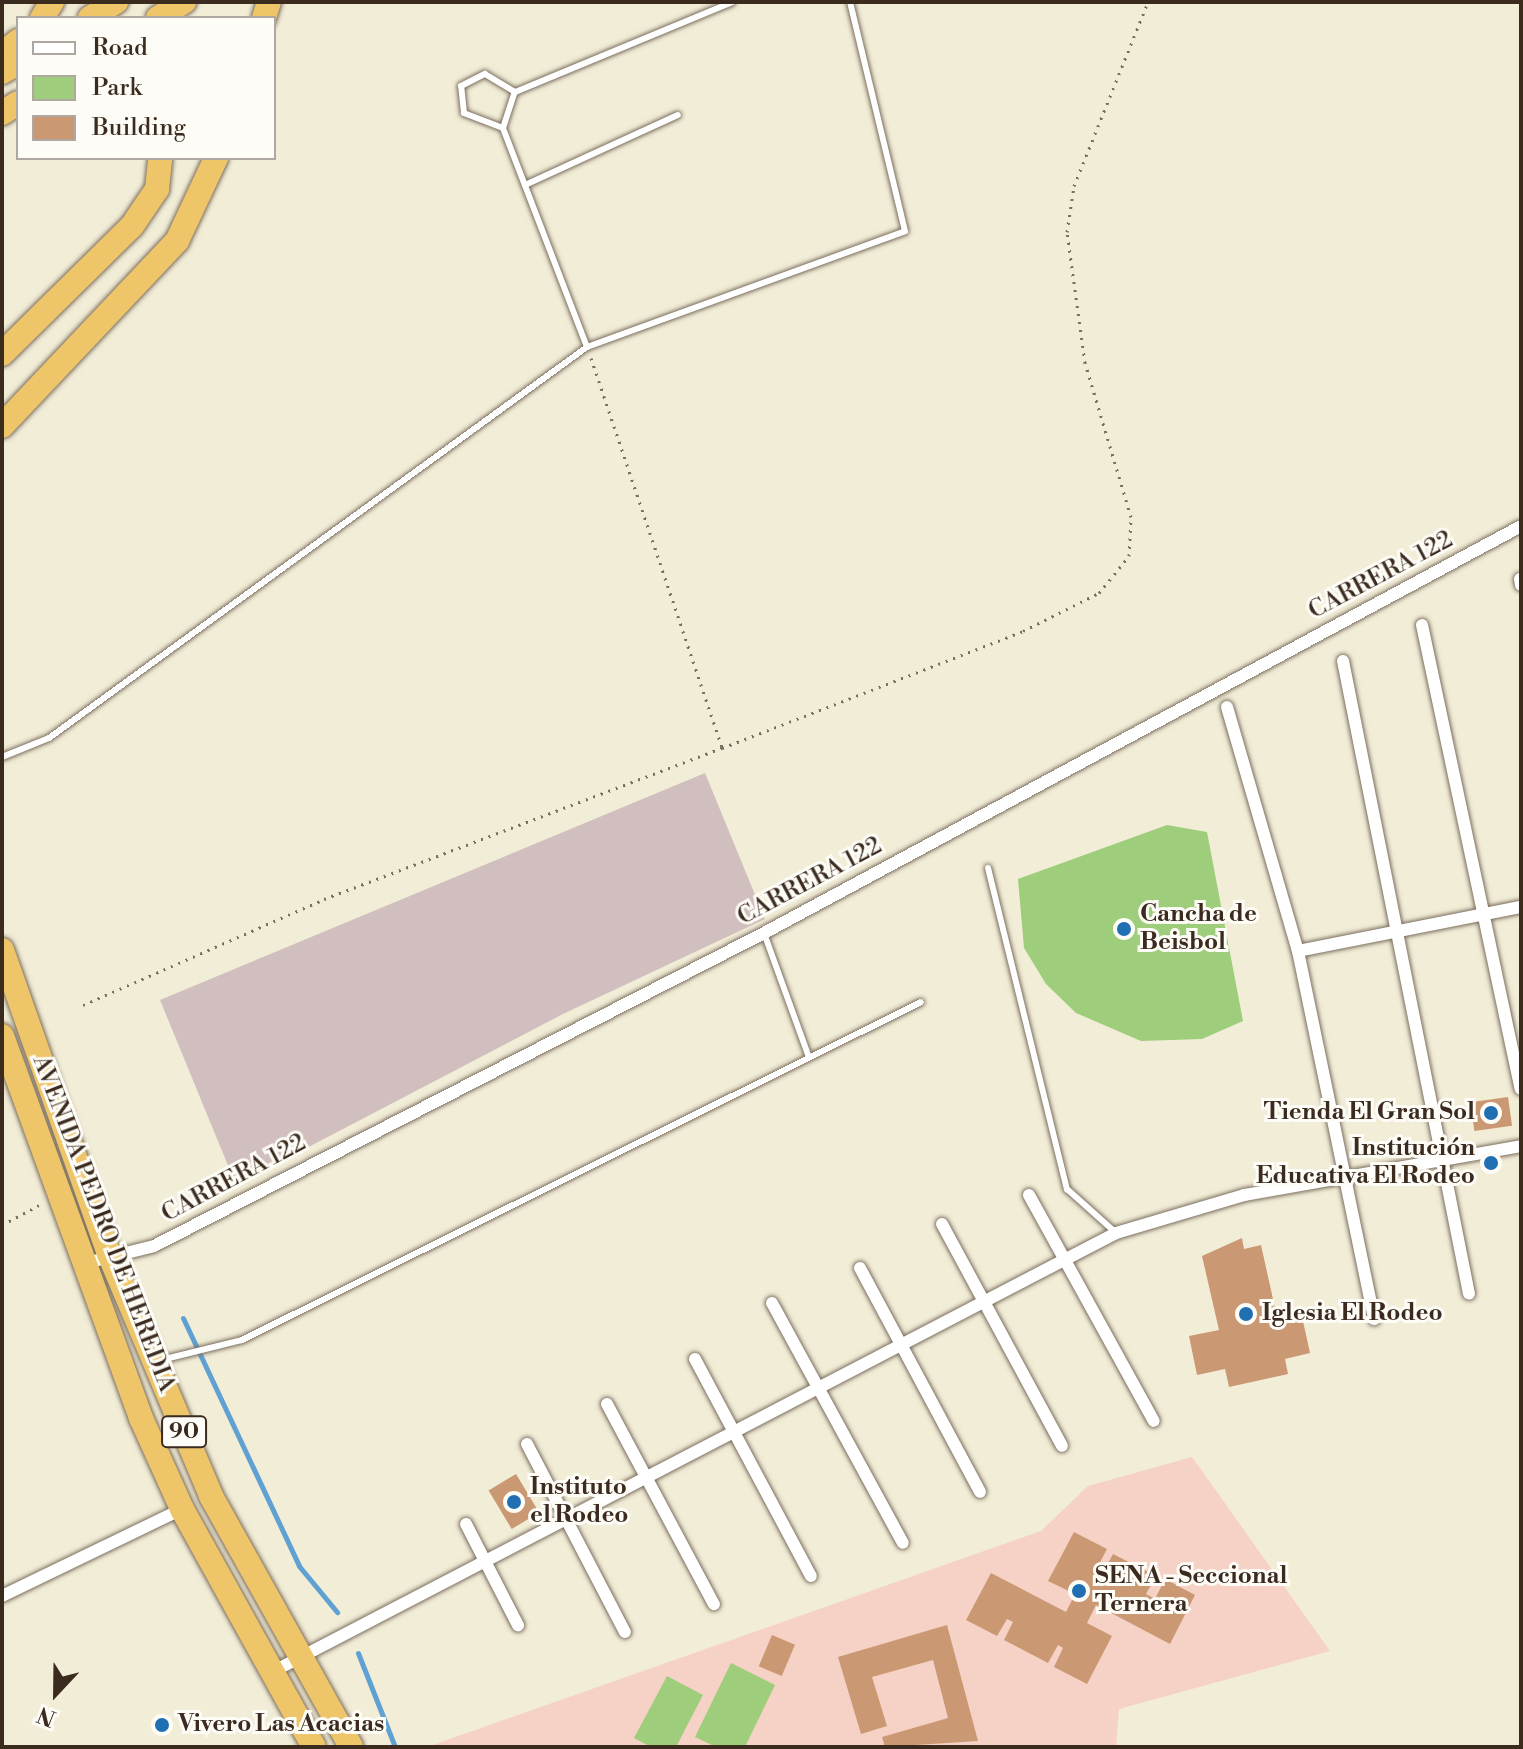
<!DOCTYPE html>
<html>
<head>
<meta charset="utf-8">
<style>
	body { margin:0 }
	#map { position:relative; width:1523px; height:1749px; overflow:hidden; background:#f2edd7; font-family:"Libre Bodoni",serif }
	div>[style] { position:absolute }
	.built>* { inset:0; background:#f6d1c5 }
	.industrial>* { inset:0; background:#d1bfbf }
	.green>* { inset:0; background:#9ecd7c }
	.stream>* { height:5px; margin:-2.5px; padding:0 2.5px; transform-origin:2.5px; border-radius:2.5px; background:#60a1d3 }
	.building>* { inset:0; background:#ca9973; transform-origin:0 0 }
	.path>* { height:3px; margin-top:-1.5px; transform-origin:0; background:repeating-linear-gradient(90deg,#7b6e5f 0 2px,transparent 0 8px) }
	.roads { filter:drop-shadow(0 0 2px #7b6e5f) drop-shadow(0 0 2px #7b6e5f) }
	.lane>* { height:6px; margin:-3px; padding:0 3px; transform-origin:3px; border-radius:3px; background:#fff }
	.street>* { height:12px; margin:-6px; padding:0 6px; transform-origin:6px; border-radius:6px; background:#fff }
	.highway>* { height:24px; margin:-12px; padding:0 12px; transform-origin:12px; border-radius:12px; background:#eec569 }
	.dots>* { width:22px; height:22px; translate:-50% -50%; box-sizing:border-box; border:4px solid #fdfcf7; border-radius:50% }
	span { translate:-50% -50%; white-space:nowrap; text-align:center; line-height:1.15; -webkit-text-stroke:6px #fdfcf7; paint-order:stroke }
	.shield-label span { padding:2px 6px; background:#fdfcf7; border:2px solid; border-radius:6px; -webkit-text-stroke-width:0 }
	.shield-label { font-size:22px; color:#3b2a1e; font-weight:700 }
	.street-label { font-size:24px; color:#3b2a1e }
	.poi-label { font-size:24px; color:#3b2a1e; font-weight:700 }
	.left { translate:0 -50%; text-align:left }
	.right { translate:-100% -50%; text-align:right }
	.frame { position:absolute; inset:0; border:4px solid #3b2a1e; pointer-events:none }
	.legend { position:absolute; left:16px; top:16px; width:260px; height:144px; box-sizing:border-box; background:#fdfcf7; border:2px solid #afa8a0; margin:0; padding:10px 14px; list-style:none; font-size:24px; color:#3b2a1e }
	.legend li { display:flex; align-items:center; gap:16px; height:40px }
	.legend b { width:40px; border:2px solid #afa8a0 }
	.north { position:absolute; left:16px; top:1653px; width:80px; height:80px; -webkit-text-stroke:6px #fdfcf7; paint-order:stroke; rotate:202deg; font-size:22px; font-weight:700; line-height:32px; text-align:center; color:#3b2a1e }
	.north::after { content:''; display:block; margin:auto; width:28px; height:36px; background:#3b2a1e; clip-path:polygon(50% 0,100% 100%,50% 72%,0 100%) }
</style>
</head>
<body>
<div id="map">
	<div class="built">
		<i style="clip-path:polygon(1192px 1457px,1330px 1651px,1119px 1709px,1116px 1747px,427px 1747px,1041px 1531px,1088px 1486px)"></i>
	</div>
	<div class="industrial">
		<i style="clip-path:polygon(705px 773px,765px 919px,563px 1014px,236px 1185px,160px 1000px)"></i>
	</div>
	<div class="green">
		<i style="clip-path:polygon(1167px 825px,1207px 832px,1243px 1021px,1202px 1039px,1141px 1041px,1076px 1013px,1046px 984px,1024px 948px,1018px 879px)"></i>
		<i style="clip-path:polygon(731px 1663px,775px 1685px,745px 1747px,716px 1747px,695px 1737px)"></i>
		<i style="clip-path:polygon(667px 1676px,703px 1695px,676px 1747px,651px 1747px,634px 1738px)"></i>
	</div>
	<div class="stream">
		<i style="left:183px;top:1318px;width:274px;rotate:64.9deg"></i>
		<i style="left:299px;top:1566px;width:60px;rotate:50.4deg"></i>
		<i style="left:358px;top:1653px;width:101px;rotate:68.5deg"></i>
	</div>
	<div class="building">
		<i style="left:1508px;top:1097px;width:29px;height:38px;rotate:82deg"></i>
		<i style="clip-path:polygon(1242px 1238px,1244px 1249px,1261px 1245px,1277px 1317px,1301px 1312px,1310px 1353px,1285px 1359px,1288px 1374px,1229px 1387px,1225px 1369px,1197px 1375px,1189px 1336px,1219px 1330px,1202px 1256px)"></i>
		<i style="left:516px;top:1474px;width:45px;height:32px;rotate:59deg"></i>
		<i style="clip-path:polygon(1074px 1532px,1107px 1549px,1097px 1568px,1104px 1571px,1113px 1554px,1156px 1576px,1146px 1594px,1155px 1599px,1165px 1579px,1195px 1595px,1170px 1644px,1096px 1605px,1087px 1623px,1112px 1636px,1087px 1684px,1054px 1667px,1063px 1648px,1058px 1645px,1048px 1663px,1004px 1640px,1013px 1622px,1007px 1619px,997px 1636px,966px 1620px,991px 1573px,1066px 1612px,1075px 1594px,1048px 1581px)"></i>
		<i style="clip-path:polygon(947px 1625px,978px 1741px,885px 1747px,882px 1737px,948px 1718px,933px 1660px,872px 1677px,887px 1726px,861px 1734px,838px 1657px)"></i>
		<i style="left:772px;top:1635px;width:25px;height:34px;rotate:23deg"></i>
	</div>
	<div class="path">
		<i style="left:591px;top:358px;width:411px;rotate:71.4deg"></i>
		<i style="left:722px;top:748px;width:323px;rotate:-21.2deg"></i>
		<i style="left:1023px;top:631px;width:85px;rotate:-26.6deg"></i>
		<i style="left:1099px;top:593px;width:48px;rotate:-51deg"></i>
		<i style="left:1129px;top:556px;width:39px;rotate:-87deg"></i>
		<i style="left:1131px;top:517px;width:161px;rotate:-106.6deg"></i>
		<i style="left:1085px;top:363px;width:132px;rotate:-97.8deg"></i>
		<i style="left:1067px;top:232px;width:47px;rotate:-81.3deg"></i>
		<i style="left:1074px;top:186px;width:198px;rotate:-68.1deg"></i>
		<i style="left:83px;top:1005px;width:263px;rotate:-23.7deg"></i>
		<i style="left:324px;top:899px;width:426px;rotate:-20.8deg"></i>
		<i style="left:2px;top:1225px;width:44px;rotate:-28.3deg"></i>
	</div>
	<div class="roads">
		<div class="lane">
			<i style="left:503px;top:128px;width:38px;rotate:-72deg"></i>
			<i style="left:525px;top:185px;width:168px;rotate:-24.6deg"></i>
			<i style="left:587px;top:347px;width:235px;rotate:-111deg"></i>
			<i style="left:503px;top:128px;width:42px;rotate:-159deg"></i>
			<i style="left:464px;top:113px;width:27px;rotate:-96deg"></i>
			<i style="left:461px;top:86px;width:27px;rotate:-27deg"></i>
			<i style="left:485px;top:74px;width:35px;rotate:31deg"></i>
			<i style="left:515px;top:92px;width:235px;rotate:-22.5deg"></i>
			<i style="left:2px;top:757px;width:51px;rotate:-22deg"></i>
			<i style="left:49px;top:738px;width:665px;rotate:-36.01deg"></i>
			<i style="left:587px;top:347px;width:338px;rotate:-20deg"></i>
			<i style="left:905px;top:231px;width:236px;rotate:-103.5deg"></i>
			<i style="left:988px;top:868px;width:331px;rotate:76.2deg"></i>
			<i style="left:1067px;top:1189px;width:66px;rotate:41.9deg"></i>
			<i style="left:764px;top:933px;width:132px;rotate:70.1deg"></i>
			<i style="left:161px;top:1360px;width:83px;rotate:-13.9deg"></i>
			<i style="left:242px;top:1340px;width:758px;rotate:-26.46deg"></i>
		</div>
		<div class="street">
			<i style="left:1520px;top:579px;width:6px;rotate:81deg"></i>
			<i style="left:1422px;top:625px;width:474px;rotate:78deg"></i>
			<i style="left:1343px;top:661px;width:645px;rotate:78.74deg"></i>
			<i style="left:1227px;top:707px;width:254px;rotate:73.8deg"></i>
			<i style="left:1298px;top:951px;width:376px;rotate:78.3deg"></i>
			<i style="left:1298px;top:951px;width:227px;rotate:-11.2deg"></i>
			<i style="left:1029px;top:1195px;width:258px;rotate:61.1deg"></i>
			<i style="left:942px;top:1224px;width:252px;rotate:61.6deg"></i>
			<i style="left:82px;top:1264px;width:74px;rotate:-14deg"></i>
			<i style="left:154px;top:1246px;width:686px;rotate:-27.16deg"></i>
			<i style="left:764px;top:933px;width:859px;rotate:-28.26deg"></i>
			<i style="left:860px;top:1268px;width:254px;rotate:61.8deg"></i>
			<i style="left:772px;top:1303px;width:273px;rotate:61.4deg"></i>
			<i style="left:695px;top:1359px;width:246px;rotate:61.9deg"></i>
			<i style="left:607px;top:1404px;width:227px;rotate:61.9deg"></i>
			<i style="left:527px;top:1444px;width:212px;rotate:62.5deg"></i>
			<i style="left:466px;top:1524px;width:114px;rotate:62.8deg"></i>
			<i style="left:2px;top:1596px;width:200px;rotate:-25.8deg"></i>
			<i style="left:274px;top:1671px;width:949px;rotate:-27.48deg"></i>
			<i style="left:1116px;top:1233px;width:134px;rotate:-16.5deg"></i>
			<i style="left:1244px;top:1195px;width:281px;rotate:-10deg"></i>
		</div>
		<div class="highway">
			<i style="left:42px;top:18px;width:19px;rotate:-58deg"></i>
			<i style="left:90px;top:18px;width:31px;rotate:-32deg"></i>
			<i style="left:158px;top:18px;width:31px;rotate:-32deg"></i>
			<i style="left:264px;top:18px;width:17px;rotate:-73deg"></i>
			<i style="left:2px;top:54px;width:21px;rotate:-39deg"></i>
			<i style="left:2px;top:72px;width:18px;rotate:-29deg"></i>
			<i style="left:2px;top:113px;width:19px;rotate:-32deg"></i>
			<i style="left:2px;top:354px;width:182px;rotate:-44.6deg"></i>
			<i style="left:132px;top:226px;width:45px;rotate:-56deg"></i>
			<i style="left:157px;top:189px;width:31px;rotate:-84deg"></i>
			<i style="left:2px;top:426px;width:255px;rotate:-46.6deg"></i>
			<i style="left:177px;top:241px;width:92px;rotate:-64.8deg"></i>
			<i style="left:2px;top:950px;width:322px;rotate:70.6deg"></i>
			<i style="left:109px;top:1254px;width:263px;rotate:67.1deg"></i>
			<i style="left:211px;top:1496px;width:287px;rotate:60.8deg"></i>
			<i style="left:2px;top:1036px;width:407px;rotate:70deg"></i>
			<i style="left:141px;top:1418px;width:100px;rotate:65.7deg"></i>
			<i style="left:182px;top:1509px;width:272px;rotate:61deg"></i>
		</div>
	</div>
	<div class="dots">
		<i style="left:1124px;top:929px;background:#1f6fb2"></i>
		<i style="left:1491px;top:1113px;background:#1f6fb2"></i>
		<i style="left:1491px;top:1163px;background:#1f6fb2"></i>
		<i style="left:1246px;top:1314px;background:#1f6fb2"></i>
		<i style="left:514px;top:1502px;background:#1f6fb2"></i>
		<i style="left:1079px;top:1591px;background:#1f6fb2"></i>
		<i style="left:162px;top:1725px;background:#1f6fb2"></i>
	</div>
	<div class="shield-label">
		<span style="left:184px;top:1432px">90</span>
	</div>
	<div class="street-label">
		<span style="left:1381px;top:576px;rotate:-28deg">CARRERA 122</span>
		<span style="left:810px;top:882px;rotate:-28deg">CARRERA 122</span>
		<span style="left:234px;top:1179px;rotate:-28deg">CARRERA 122</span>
		<span style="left:103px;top:1224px;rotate:69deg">AVENIDA PEDRO DE HEREDIA</span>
	</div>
	<div class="poi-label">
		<span class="left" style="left:1140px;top:929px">Cancha de<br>Beisbol</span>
		<span class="right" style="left:1475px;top:1113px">Tienda El Gran Sol</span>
		<span class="right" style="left:1475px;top:1163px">Institución<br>Educativa El Rodeo</span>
		<span class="left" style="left:1262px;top:1314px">Iglesia El Rodeo</span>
		<span class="left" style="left:530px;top:1502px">Instituto<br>el Rodeo</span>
		<span class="left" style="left:1095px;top:1591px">SENA - Seccional<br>Ternera</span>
		<span class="left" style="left:178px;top:1725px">Vivero Las Acacias</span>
	</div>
	<div class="frame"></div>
	<ul class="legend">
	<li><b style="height:10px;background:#fff"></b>Road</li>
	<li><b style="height:22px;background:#9ecd7c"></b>Park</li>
	<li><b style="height:22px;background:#ca9973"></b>Building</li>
	</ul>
	<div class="north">N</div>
</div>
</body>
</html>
